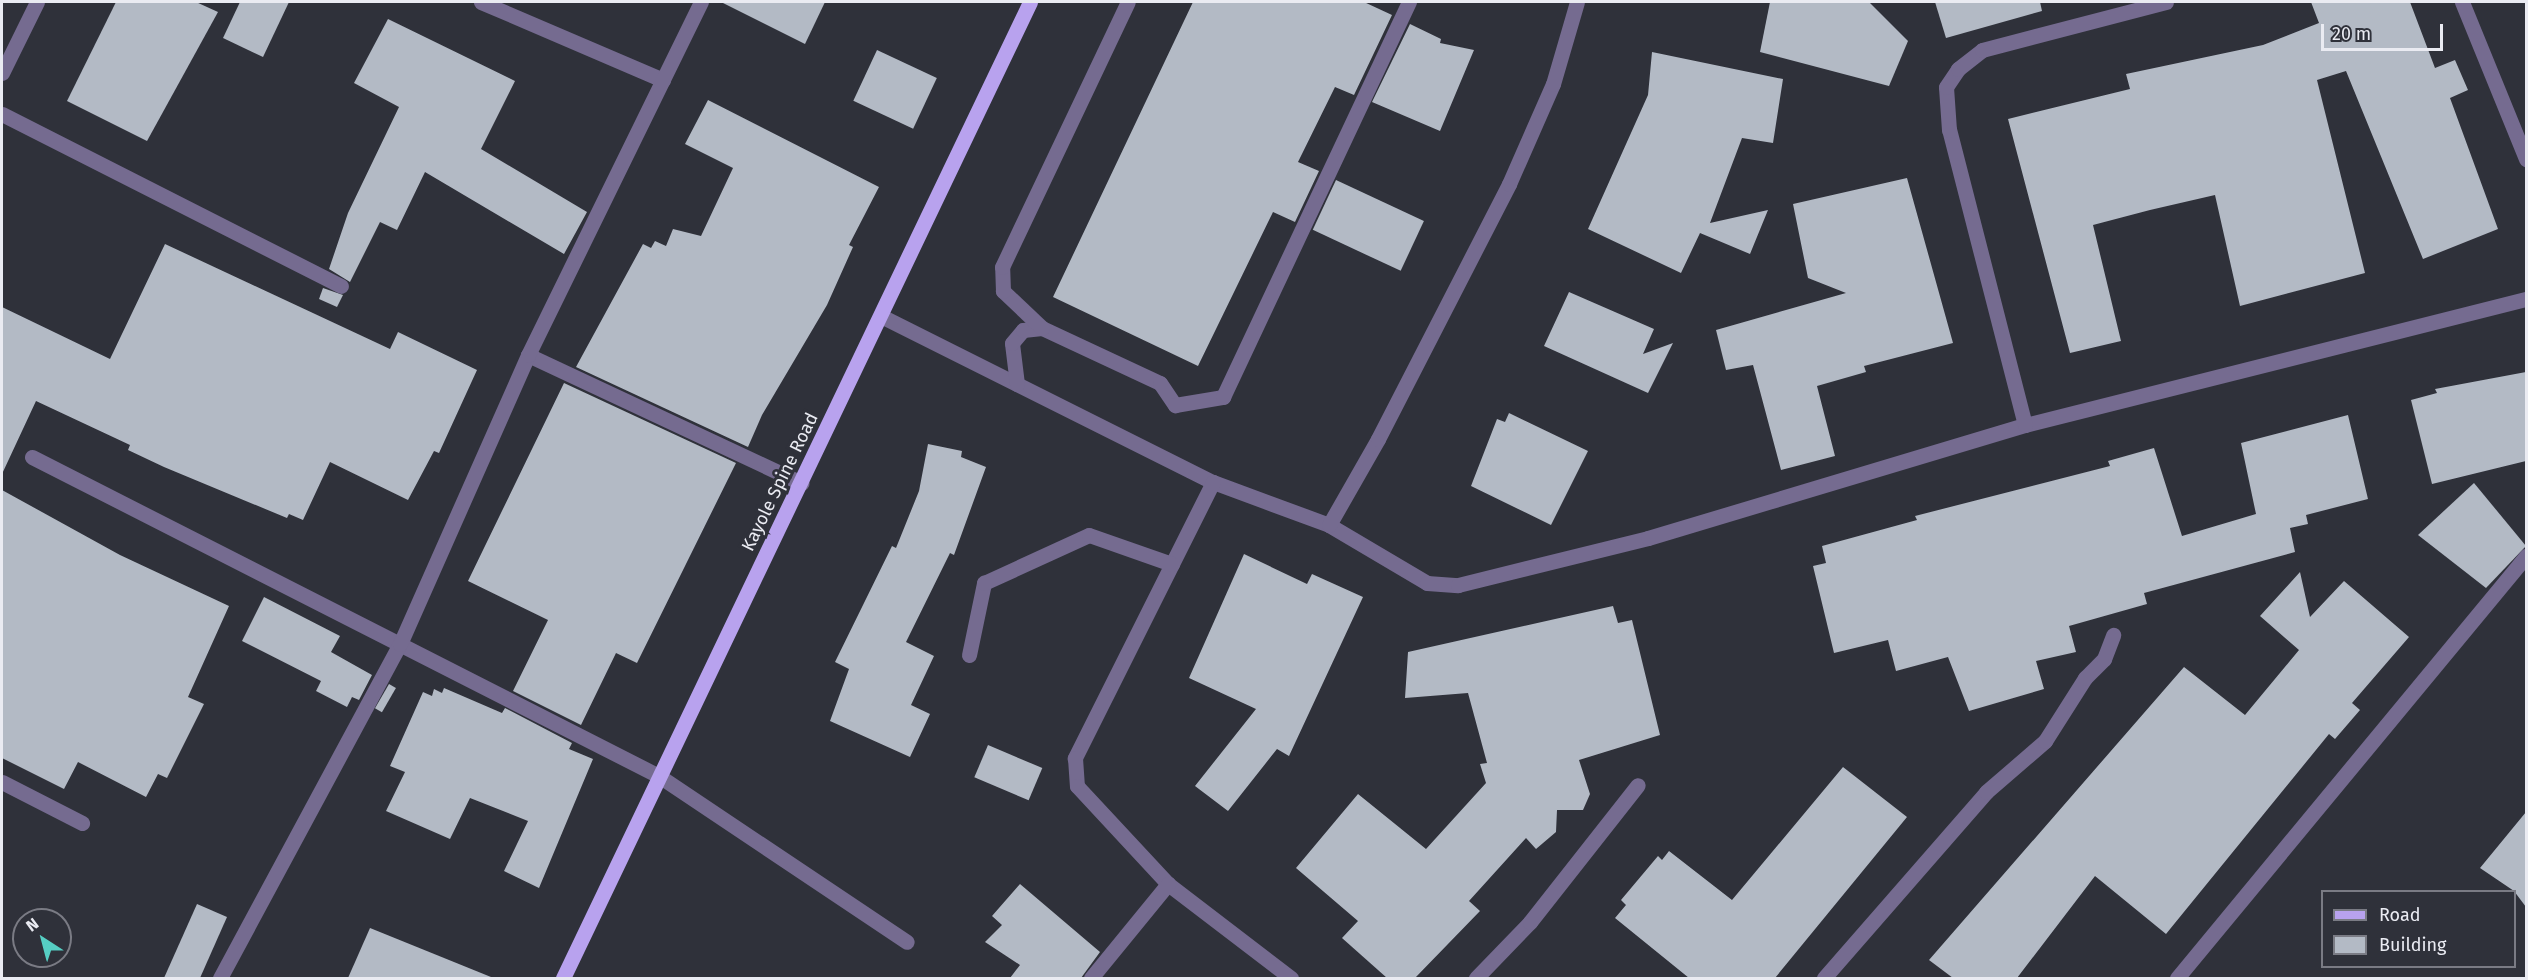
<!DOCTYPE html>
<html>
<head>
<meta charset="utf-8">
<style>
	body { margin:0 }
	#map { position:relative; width:2528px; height:980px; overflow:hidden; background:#2f313a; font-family:"Fira Sans",sans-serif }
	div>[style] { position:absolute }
	.building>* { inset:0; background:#b3bac5; transform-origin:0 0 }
	.minor>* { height:15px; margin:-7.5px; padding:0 7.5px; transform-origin:7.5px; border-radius:7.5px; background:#756b90 }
	.major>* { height:15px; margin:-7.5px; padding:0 7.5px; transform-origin:7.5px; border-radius:7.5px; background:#b8a2ee }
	span { translate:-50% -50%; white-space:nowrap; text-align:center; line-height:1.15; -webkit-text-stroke:6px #2f313a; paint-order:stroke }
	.street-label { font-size:18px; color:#eaebf2 }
	.frame { position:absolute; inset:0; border:3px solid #eaebf2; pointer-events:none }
	.legend { position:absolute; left:2321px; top:890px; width:195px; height:78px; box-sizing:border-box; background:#2f313a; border:2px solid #7a7b84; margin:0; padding:8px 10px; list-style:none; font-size:18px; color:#eaebf2 }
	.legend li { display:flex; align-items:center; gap:12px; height:30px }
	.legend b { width:30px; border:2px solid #7a7b84 }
	.north { position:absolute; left:12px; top:908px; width:60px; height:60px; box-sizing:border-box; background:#2f313a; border:2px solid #7a7b84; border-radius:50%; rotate:324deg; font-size:16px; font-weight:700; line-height:24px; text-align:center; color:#eaebf2 }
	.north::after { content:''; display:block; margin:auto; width:21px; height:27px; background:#56cec3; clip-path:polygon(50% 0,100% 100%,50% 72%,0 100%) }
	.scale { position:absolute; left:2321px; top:24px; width:122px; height:27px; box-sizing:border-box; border:3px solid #eaebf2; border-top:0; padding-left:8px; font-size:18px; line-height:21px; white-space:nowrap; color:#eaebf2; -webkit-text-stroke:4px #2f313a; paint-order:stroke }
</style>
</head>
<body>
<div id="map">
	<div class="building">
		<i style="clip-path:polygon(116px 2px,196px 2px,218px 12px,147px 141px,67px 101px)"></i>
		<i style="clip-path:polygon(240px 2px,289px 2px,263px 57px,223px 38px)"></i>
		<i style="clip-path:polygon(721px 2px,825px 2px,805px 44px)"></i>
		<i style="clip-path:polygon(1193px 2px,1364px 2px,1392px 15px,1354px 95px,1335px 87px,1298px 162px,1319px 171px,1295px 222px,1273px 212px,1198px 366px,1053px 297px)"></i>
		<i style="clip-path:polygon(1770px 2px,1869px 2px,1908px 41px,1889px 86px,1760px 52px)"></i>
		<i style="clip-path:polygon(1935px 2px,2040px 2px,2042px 11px,1946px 38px)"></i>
		<i style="clip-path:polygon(2311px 2px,2410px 2px,2435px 68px,2455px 60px,2468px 90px,2450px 98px,2498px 229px,2423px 259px,2346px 71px,2317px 80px,2365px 273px,2240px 306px,2215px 195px,2150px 210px,2093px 225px,2121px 341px,2070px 353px,2008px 119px,2130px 89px,2126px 74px,2263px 45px,2319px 23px)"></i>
		<i style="clip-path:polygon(388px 19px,515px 81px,481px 149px,587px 212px,564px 254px,425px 172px,397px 230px,380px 222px,350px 282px,329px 269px,348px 213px,399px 107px,354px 83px)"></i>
		<i style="clip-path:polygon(1410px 24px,1441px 39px,1440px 43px,1474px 50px,1440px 131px,1372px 102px)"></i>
		<i style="left:877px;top:50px;width:66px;height:56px;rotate:25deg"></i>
		<i style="clip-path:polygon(1652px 52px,1783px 79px,1773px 143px,1742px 138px,1710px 223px,1768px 210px,1750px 254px,1700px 233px,1681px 273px,1588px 229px,1648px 95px)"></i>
		<i style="clip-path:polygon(708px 100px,879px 187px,849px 245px,853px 247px,827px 305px,762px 415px,748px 447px,576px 367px,643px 244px,651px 248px,655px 241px,666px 246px,673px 229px,701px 236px,733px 168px,685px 144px)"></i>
		<i style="clip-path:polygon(1907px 178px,1953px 343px,1864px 366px,1866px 372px,1817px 386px,1835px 456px,1781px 470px,1753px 365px,1726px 370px,1716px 330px,1846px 293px,1808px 278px,1793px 204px)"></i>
		<i style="left:1336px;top:180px;width:97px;height:55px;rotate:25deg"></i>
		<i style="clip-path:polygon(165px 244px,390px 349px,398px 332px,477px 370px,439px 453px,434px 451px,408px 500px,330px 462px,303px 520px,289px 514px,287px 518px,164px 467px,128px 450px,130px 445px,36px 401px,2px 474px,2px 307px,110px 359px)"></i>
		<i style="clip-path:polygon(323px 288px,343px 295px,337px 307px,319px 299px)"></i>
		<i style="clip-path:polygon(1569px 292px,1654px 329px,1643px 354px,1673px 343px,1648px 393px,1544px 346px)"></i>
		<i style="clip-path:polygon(2526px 372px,2526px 461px,2432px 484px,2411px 400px,2437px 393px,2435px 389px)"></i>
		<i style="clip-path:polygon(564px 383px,736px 463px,637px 663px,616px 653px,581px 725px,513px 691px,548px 620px,468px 581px)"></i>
		<i style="clip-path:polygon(1509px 413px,1588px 451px,1551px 525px,1471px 486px,1497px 419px,1505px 422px)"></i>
		<i style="clip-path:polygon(2348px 415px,2368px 499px,2306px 515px,2308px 524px,2290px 528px,2295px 552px,2144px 593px,2147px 604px,2069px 626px,2076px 652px,2036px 661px,2044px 689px,1969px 711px,1948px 657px,1896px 671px,1888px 640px,1834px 653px,1813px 566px,1826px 563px,1822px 546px,1917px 520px,1915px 516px,2110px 466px,2108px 461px,2154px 448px,2182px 536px,2256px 514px,2241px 443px)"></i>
		<i style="clip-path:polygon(928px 444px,962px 451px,961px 457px,986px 467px,954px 555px,950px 553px,906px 642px,934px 656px,911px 705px,930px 714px,910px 757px,830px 721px,849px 669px,835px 662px,892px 546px,896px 548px,919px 491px)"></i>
		<i style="clip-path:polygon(2474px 483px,2526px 546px,2486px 588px,2418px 535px)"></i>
		<i style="clip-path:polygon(2px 490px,120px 555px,229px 606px,188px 697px,204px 704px,167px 778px,158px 774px,146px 797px,78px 762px,64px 789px,2px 758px)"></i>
		<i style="clip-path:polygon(1244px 554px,1307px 584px,1312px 574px,1363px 597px,1289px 756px,1277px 749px,1228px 811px,1195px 786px,1256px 709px,1189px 678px)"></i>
		<i style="clip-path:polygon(2300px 572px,2310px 617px,2344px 581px,2409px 637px,2352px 703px,2360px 710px,2335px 739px,2329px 734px,2166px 934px,2095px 876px,2017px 978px,1953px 978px,1929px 960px,2184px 667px,2245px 715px,2299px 650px,2260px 616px)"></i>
		<i style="clip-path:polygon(264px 597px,340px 636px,331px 652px,372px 675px,359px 700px,352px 697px,347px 707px,316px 691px,321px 681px,242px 641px)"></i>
		<i style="clip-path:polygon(1613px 606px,1618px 623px,1632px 620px,1660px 735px,1579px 760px,1590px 794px,1583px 810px,1557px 810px,1556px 832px,1536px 849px,1526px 838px,1469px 901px,1480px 911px,1415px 978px,1387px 978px,1342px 938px,1358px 921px,1296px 868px,1358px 794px,1426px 849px,1486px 783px,1480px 764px,1487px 763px,1468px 693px,1405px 698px,1408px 652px)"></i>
		<i style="left:389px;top:684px;width:8px;height:28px;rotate:30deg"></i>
		<i style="clip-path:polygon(444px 688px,502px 713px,505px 708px,572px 743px,569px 749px,593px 759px,539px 888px,504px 871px,528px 821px,470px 798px,450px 839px,386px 811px,405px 772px,390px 766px,423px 692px,432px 696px,434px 689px,442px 693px)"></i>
		<i style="left:988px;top:745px;width:59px;height:35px;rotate:23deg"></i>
		<i style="clip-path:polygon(1843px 767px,1907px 817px,1775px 978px,1689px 978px,1615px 918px,1626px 905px,1621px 900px,1658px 856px,1662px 860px,1669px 851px,1732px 900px)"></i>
		<i style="clip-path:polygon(2526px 812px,2526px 907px,2514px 891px,2480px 868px)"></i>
		<i style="clip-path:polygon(1020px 884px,1100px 952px,1081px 978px,1010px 978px,1020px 965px,985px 942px,1002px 925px,992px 916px)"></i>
		<i style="clip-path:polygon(197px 904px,227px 917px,200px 978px,164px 978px)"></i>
		<i style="clip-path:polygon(370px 928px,491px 977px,491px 978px,348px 978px)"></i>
	</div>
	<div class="minor">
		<i style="left:481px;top:2px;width:198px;rotate:23.2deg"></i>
		<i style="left:2462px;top:2px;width:170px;rotate:67.8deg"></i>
		<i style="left:2px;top:73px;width:79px;rotate:-63.8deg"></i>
		<i style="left:2px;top:114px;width:380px;rotate:26.9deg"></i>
		<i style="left:881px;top:316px;width:371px;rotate:26.6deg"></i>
		<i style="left:1213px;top:482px;width:124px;rotate:20.3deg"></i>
		<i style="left:1329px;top:525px;width:114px;rotate:30.6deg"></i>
		<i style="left:1427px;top:583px;width:31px;rotate:4deg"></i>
		<i style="left:1458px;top:585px;width:196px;rotate:-13.9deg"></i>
		<i style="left:1648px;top:538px;width:394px;rotate:-16.7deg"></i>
		<i style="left:2025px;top:425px;width:517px;rotate:-14.12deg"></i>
		<i style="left:1042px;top:328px;width:130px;rotate:25deg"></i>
		<i style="left:1160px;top:383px;width:27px;rotate:56deg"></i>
		<i style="left:1175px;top:405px;width:49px;rotate:-9.5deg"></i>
		<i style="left:1223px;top:397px;width:437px;rotate:-64.8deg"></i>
		<i style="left:528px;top:355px;width:302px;rotate:25.1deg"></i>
		<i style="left:1017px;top:384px;width:41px;rotate:-97deg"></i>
		<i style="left:1012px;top:343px;width:17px;rotate:-50deg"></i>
		<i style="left:1023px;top:330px;width:19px;rotate:-6deg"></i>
		<i style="left:1042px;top:328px;width:54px;rotate:-136.5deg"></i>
		<i style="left:1003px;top:291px;width:24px;rotate:-92deg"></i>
		<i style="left:1002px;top:267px;width:293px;rotate:-64.6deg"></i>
		<i style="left:2025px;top:425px;width:305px;rotate:-104.4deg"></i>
		<i style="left:1949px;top:130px;width:43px;rotate:-94deg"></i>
		<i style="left:1946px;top:87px;width:22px;rotate:-56deg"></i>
		<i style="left:1958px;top:69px;width:31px;rotate:-38deg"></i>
		<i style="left:1982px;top:50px;width:190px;rotate:-14.6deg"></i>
		<i style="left:32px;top:457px;width:703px;rotate:26.97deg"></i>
		<i style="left:659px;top:776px;width:298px;rotate:33.8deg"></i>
		<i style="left:1213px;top:482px;width:309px;rotate:116.6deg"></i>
		<i style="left:1075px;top:758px;width:28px;rotate:86deg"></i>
		<i style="left:1077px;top:786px;width:134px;rotate:47.1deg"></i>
		<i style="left:1168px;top:884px;width:155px;rotate:37.4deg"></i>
		<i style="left:1329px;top:525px;width:99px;rotate:-60.3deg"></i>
		<i style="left:1378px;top:439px;width:287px;rotate:-62.8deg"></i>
		<i style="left:1509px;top:184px;width:109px;rotate:-66.3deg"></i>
		<i style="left:1553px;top:84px;width:85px;rotate:-73.7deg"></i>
		<i style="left:969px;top:655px;width:74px;rotate:-78.2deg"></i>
		<i style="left:984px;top:583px;width:115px;rotate:-24.6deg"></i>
		<i style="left:1089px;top:535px;width:88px;rotate:19.3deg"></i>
		<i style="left:2px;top:782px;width:90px;rotate:27.1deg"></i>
		<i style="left:220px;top:978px;width:379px;rotate:-61.7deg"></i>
		<i style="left:400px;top:644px;width:316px;rotate:-66.1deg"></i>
		<i style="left:528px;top:355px;width:393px;rotate:-63.9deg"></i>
		<i style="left:1091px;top:978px;width:122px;rotate:-50.7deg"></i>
		<i style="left:1476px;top:978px;width:78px;rotate:-46deg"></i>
		<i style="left:1530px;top:922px;width:174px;rotate:-51.8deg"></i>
		<i style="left:1824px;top:978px;width:247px;rotate:-48.9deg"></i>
		<i style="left:1986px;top:792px;width:78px;rotate:-40.8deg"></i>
		<i style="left:2045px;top:741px;width:75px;rotate:-57.6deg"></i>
		<i style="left:2085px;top:678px;width:27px;rotate:-45deg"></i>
		<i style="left:2104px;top:659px;width:26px;rotate:-69deg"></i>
		<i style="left:2177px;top:978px;width:548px;rotate:-50.41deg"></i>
	</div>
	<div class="major">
		<i style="left:563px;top:978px;width:1082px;rotate:-64.43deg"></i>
	</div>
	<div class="street-label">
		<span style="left:780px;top:482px;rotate:-64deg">Kayole Spine Road</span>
	</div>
	<div class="frame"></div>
	<ul class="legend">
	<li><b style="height:8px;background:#b8a2ee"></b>Road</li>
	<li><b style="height:16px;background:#b3bac5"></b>Building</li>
	</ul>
	<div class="north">N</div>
	<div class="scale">20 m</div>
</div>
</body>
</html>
